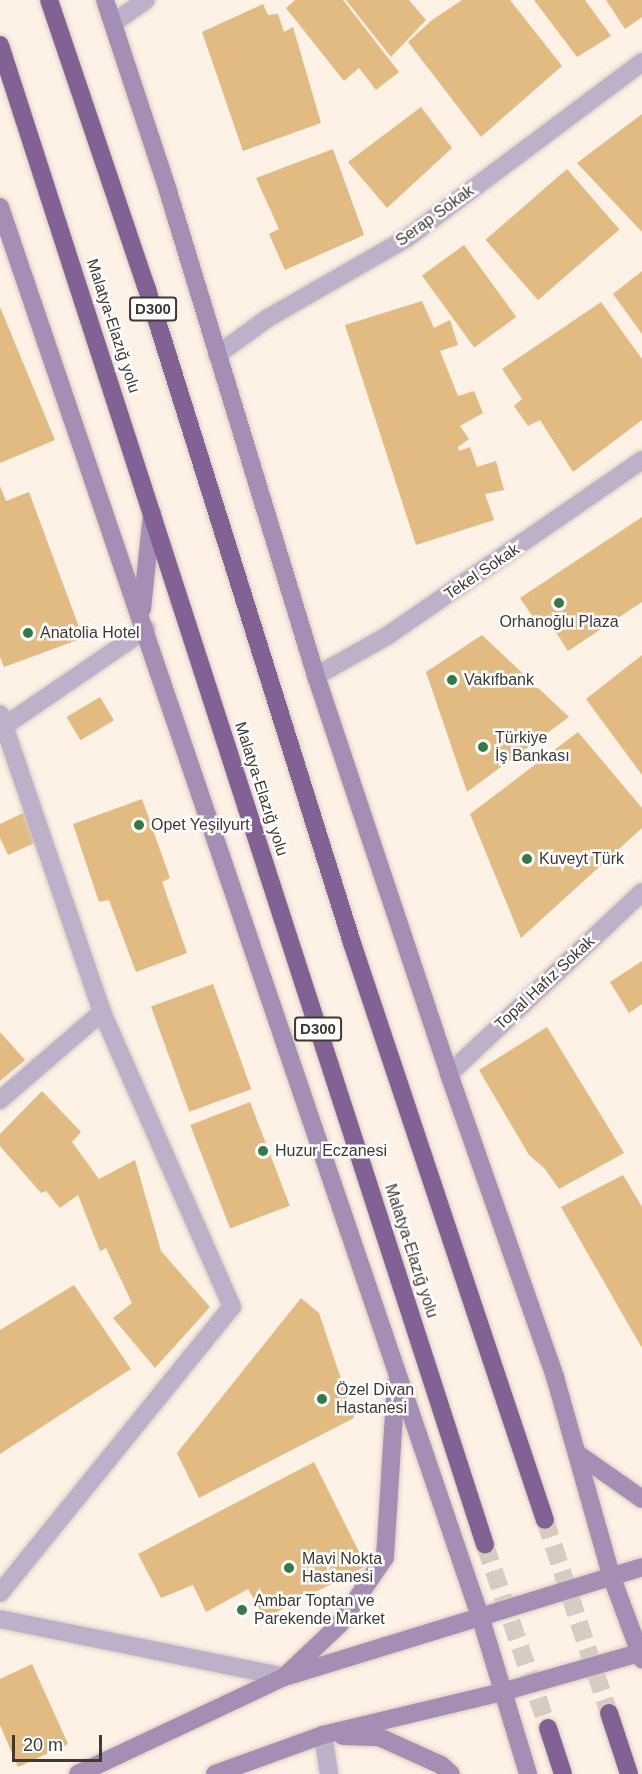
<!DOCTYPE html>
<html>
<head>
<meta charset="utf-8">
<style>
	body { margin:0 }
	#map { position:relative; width:642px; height:1774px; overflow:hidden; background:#fef1e6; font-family:Arial,sans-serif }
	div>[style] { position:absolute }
	.building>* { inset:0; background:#e2bb82; transform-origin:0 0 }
	.highway-tunnel>* { height:18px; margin-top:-9px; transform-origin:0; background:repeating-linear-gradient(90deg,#d8ccc2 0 18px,transparent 0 27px) }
	.roads { filter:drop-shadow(0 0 2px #d8ccc2) drop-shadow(0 0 2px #d8ccc2) }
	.street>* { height:18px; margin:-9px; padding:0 9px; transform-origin:9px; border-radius:9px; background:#bfb0c9 }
	.secondary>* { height:18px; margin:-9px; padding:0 9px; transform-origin:9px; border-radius:9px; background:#a58eb3 }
	.highway>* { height:18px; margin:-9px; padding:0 9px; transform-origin:9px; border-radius:9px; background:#826194 }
	.dots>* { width:16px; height:16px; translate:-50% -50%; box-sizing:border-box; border:3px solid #fff; border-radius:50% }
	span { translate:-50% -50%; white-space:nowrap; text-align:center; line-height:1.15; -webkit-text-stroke:5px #fff; paint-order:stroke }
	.shield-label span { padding:2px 4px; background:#fff; border:2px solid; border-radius:4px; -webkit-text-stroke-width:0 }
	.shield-label { font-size:15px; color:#3f3934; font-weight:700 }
	.street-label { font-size:16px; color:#3f3934 }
	.poi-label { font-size:16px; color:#3f3934 }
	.left { translate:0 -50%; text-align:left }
	.scale { position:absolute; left:12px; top:1735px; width:90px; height:27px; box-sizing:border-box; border:3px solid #3f3934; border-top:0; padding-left:8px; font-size:18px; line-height:21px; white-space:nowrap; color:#3f3934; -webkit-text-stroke:4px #fff; paint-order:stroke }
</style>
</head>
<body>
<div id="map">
	<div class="building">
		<i style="clip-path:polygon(295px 0,343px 0,399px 72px,376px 90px,359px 68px,344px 81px,286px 8px)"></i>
		<i style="clip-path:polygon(346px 0,409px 0,426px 20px,391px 57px)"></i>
		<i style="clip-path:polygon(462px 0,510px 0,562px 66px,481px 137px,408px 42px,432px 20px)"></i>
		<i style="clip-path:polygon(534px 0,585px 0,611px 36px,577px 57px)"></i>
		<i style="clip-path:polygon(606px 0,642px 0,642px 17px,625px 29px)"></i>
		<i style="clip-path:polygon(263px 4px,268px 15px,278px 14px,284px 32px,293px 27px,321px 123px,243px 151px,202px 32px)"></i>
		<i style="clip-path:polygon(421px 107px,452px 148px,387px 208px,348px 162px)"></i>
		<i style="clip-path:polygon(642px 114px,642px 232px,577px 163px)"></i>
		<i style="clip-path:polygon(333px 149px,364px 235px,285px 270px,269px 234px,279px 229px,256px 178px)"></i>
		<i style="left:567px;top:169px;width:80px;height:108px;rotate:49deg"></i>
		<i style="left:464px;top:245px;width:89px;height:52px;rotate:54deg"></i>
		<i style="clip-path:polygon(642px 271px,642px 334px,613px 294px)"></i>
		<i style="clip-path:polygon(422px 301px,434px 328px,450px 320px,458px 345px,440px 351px,458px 396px,474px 391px,483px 413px,460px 426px,469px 439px,458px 447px,459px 451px,470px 447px,477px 467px,496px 461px,504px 490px,485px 494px,494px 520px,416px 545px,345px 325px)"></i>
		<i style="clip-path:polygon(601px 302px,642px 359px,642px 420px,573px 472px,540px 420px,528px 426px,514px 406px,522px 399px,502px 369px)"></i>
		<i style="clip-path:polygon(0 307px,55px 440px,0 463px)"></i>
		<i style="clip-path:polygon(0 486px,6px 501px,29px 492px,83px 638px,4px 667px,0 657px)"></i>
		<i style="clip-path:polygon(642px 517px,642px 602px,568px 651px,550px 623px,541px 629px,520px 598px)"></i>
		<i style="clip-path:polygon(482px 635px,569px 717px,467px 792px,426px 672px)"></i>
		<i style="clip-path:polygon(642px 655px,642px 775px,586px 699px)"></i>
		<i style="left:100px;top:697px;width:27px;height:39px;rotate:59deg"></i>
		<i style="clip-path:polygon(578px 732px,642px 808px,642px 828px,521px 938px,470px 814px)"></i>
		<i style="clip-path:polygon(142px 799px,170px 878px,162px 882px,187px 953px,136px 972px,109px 900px,99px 902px,73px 824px)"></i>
		<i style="clip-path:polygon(25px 812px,39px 841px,8px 855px,0 838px,0 824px)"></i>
		<i style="clip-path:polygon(642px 961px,642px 1004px,629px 1013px,610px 982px)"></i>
		<i style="left:213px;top:984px;width:112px;height:66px;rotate:70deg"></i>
		<i style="clip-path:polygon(547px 1027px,624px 1153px,559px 1189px,545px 1169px,529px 1155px,479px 1070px)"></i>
		<i style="clip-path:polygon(0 1032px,25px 1060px,0 1081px)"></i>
		<i style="clip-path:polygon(42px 1091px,81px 1132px,72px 1142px,99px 1179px,135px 1160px,161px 1251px,210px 1307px,155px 1368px,113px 1318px,132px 1303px,106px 1248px,100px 1251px,78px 1195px,60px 1208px,46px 1191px,41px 1193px,0 1146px,0 1134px)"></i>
		<i style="left:250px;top:1102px;width:111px;height:64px;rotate:69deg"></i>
		<i style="clip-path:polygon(623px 1175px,642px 1207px,642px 1348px,561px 1207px)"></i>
		<i style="clip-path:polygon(74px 1285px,131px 1369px,0 1454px,0 1330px)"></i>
		<i style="clip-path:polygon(301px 1298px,319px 1313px,354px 1418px,199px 1498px,177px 1453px)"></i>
		<i style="clip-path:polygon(314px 1462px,366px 1566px,265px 1618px,248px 1589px,206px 1612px,193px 1585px,161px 1598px,138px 1554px)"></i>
		<i style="clip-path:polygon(32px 1664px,68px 1744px,18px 1767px,0 1725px,0 1679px)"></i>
	</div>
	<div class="highway-tunnel">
		<i style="left:545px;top:1520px;width:203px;rotate:71.7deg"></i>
		<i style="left:485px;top:1545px;width:194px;rotate:71deg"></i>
	</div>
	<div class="roads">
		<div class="street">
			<i style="left:113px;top:23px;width:40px;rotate:-34.9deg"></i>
			<i style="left:217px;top:355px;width:63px;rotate:-36deg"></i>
			<i style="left:268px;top:318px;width:160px;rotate:-29.9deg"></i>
			<i style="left:407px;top:238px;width:294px;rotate:-36.8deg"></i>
			<i style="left:316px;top:676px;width:81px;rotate:-29.4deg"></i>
			<i style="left:387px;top:636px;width:310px;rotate:-34.6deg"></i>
			<i style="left:0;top:714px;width:315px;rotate:71.1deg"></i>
			<i style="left:102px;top:1012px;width:135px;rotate:139.2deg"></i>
			<i style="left:0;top:729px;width:177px;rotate:-34.4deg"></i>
			<i style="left:449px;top:1074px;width:265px;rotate:-43.3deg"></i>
			<i style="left:0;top:1593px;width:368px;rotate:-51deg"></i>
			<i style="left:232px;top:1307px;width:322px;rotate:-113.8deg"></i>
			<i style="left:0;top:1619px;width:290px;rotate:11.5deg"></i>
			<i style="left:323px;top:1735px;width:39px;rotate:81deg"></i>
		</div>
		<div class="secondary">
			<i style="left:105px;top:0;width:201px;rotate:71.7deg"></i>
			<i style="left:168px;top:191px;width:507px;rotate:73.03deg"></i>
			<i style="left:316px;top:676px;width:420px;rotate:71.5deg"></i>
			<i style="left:449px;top:1074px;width:321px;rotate:70.7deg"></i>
			<i style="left:555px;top:1377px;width:206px;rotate:74.2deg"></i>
			<i style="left:611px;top:1575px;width:90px;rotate:69.7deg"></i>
			<i style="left:0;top:207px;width:1492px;rotate:71.19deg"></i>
			<i style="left:481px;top:1619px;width:162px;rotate:73.1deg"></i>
			<i style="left:142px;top:609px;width:96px;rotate:-84deg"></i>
			<i style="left:578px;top:1454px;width:78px;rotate:35.1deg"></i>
			<i style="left:288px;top:1676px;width:370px;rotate:-17.1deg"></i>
			<i style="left:343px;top:1736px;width:36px;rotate:2deg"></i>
			<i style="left:379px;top:1737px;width:68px;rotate:24.3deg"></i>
			<i style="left:441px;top:1765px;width:13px;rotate:42deg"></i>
			<i style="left:78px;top:1774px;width:228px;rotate:-25.2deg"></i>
			<i style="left:284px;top:1677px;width:76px;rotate:-43.4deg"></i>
			<i style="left:339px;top:1625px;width:82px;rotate:-55.9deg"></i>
			<i style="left:385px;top:1557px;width:173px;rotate:-86.4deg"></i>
			<i style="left:215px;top:1774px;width:115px;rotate:-19.9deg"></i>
			<i style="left:323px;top:1735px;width:184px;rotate:-13.5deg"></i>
			<i style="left:502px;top:1692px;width:146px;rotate:-15.9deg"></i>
		</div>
		<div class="highway">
			<i style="left:49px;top:0;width:302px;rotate:71.3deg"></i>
			<i style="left:146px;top:286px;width:689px;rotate:72.59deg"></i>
			<i style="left:352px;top:943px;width:608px;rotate:71.51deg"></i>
			<i style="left:0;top:45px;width:1576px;rotate:72.08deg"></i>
			<i style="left:609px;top:1713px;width:64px;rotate:71.8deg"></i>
			<i style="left:548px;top:1728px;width:48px;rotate:71.9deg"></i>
		</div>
	</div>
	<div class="dots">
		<i style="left:559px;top:603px;background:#327b47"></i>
		<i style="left:28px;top:633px;background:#327b47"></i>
		<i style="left:452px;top:680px;background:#327b47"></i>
		<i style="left:483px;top:747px;background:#327b47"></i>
		<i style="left:139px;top:825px;background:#327b47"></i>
		<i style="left:527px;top:859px;background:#327b47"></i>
		<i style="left:263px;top:1151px;background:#327b47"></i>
		<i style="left:322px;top:1399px;background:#327b47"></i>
		<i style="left:289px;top:1568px;background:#327b47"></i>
		<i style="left:242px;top:1610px;background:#327b47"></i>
	</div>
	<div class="shield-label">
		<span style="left:153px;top:309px">D300</span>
		<span style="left:318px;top:1029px">D300</span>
	</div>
	<div class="street-label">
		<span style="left:435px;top:216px;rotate:-36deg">Serap Sokak</span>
		<span style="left:113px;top:326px;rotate:72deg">Malatya-Elazığ yolu</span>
		<span style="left:482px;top:572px;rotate:-34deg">Tekel Sokak</span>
		<span style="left:261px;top:789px;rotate:72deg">Malatya-Elazığ yolu</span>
		<span style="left:545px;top:983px;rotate:-43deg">Topal Hafız Sokak</span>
		<span style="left:411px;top:1251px;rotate:72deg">Malatya-Elazığ yolu</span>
	</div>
	<div class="poi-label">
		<span style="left:559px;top:622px">Orhanoğlu Plaza</span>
		<span class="left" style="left:40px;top:633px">Anatolia Hotel</span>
		<span class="left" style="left:464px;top:680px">Vakıfbank</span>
		<span class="left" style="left:495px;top:747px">Türkiye<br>İş Bankası</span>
		<span class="left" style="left:151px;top:825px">Opet Yeşilyurt</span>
		<span class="left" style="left:539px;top:859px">Kuveyt Türk</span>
		<span class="left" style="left:275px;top:1151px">Huzur Eczanesi</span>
		<span class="left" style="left:336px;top:1399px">Özel Divan<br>Hastanesi</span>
		<span class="left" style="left:302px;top:1568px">Mavi Nokta<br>Hastanesi</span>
		<span class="left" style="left:254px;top:1610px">Ambar Toptan ve<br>Parekende Market</span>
	</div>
	<div class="scale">20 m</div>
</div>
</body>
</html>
